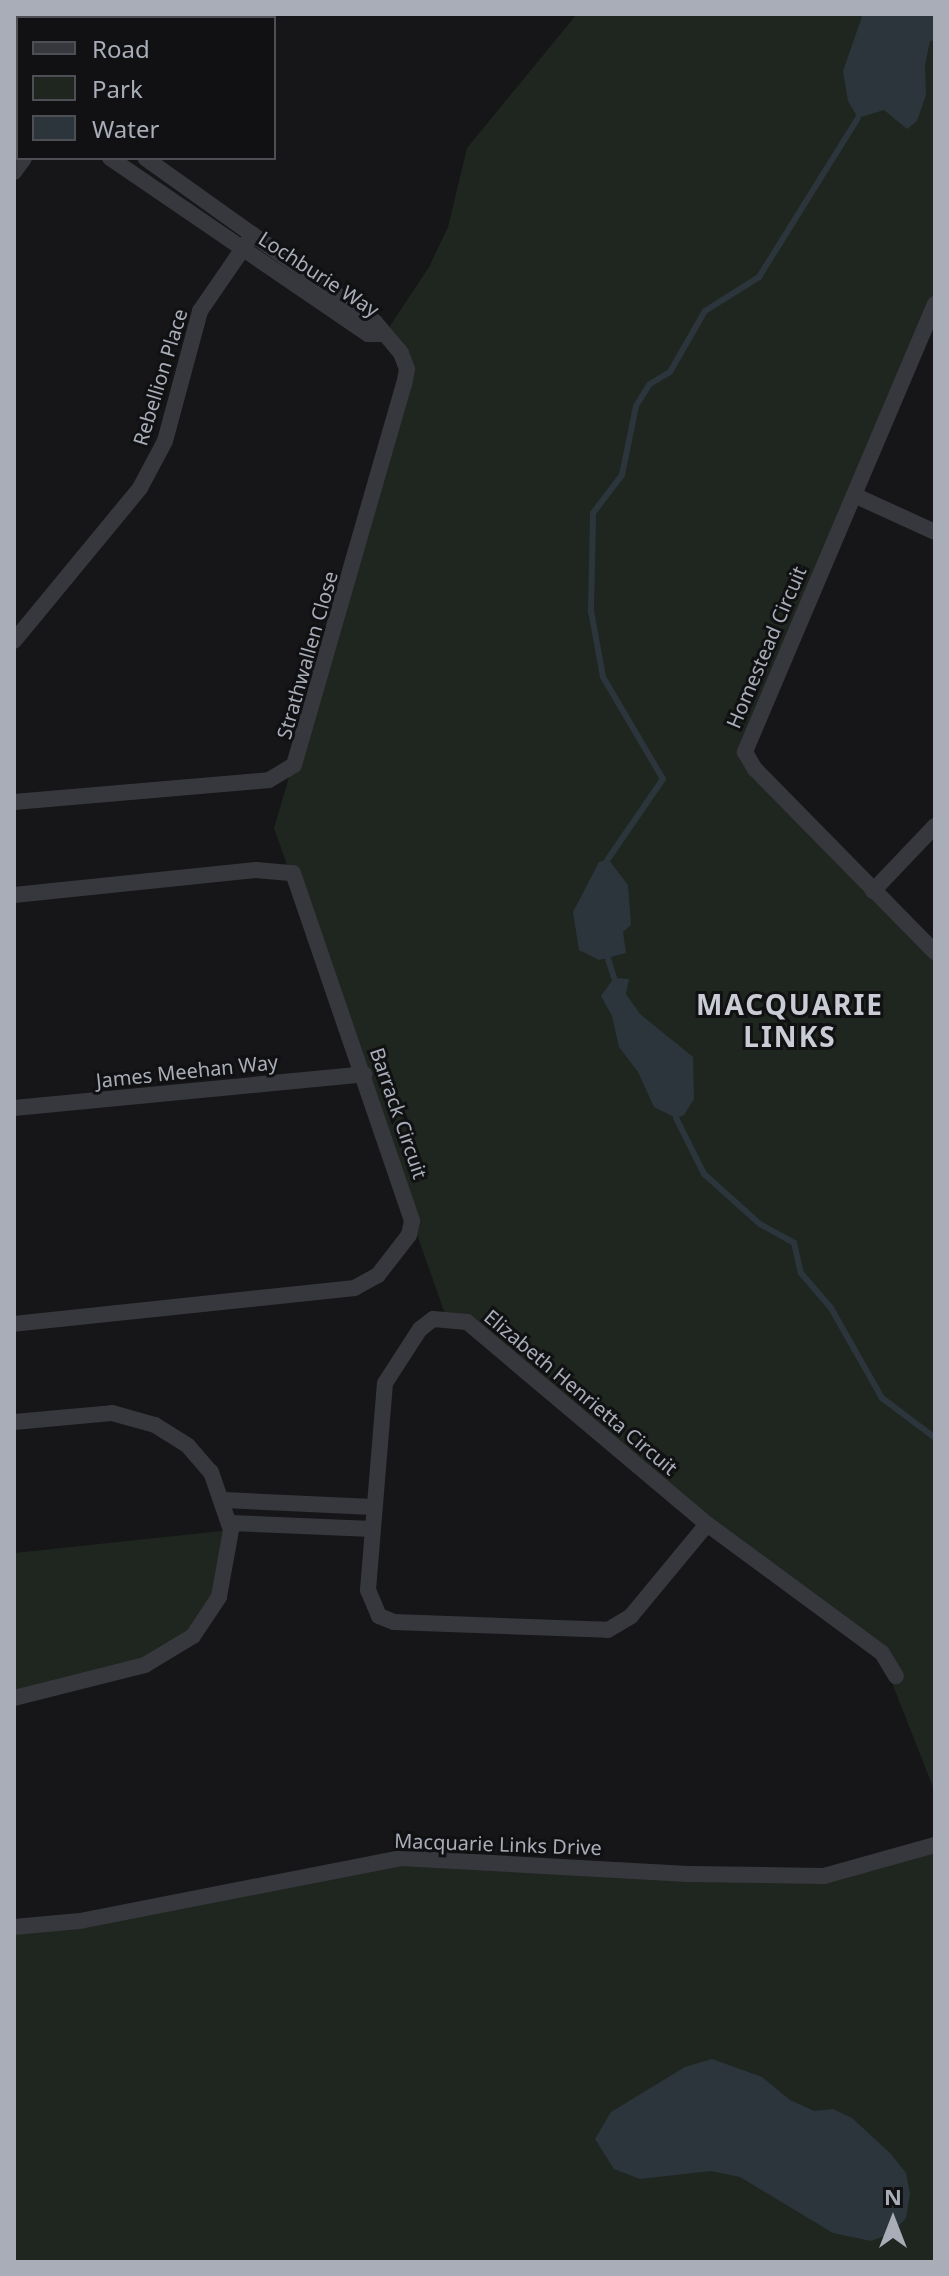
<!DOCTYPE html>
<html>
<head>
<meta charset="utf-8">
<style>
	body { margin:0 }
	#map { position:relative; width:949px; height:2276px; overflow:hidden; background:#161618; font-family:"Noto Sans",sans-serif }
	div>[style] { position:absolute }
	.green>* { inset:0; background:#1e261f }
	.water>* { inset:0; background:#2c353c }
	.stream>* { height:6px; margin:-3px; padding:0 3px; transform-origin:3px; border-radius:3px; background:#2c353c }
	.minor>* { height:16px; margin:-8px; padding:0 8px; transform-origin:8px; border-radius:8px; background:#37383d }
	span { translate:-50% -50%; white-space:nowrap; text-align:center; line-height:1.15; -webkit-text-stroke:6px #111113; paint-order:stroke }
	.street-label { font-size:20px; color:#a8adb8 }
	.district-label { font-size:28px; color:#c9ccd4; font-weight:700; letter-spacing:2px }
	.frame { position:absolute; inset:0; border:16px solid #a8adb8; pointer-events:none }
	.legend { position:absolute; left:16px; top:16px; width:260px; height:144px; box-sizing:border-box; background:#111113; border:2px solid #4d4f55; margin:0; padding:10px 14px; list-style:none; font-size:24px; color:#a8adb8 }
	.legend li { display:flex; align-items:center; gap:16px; height:40px }
	.legend b { width:40px; border:2px solid #4d4f55 }
	.north { position:absolute; left:853px; top:2180px; width:80px; height:80px; -webkit-text-stroke:6px #111113; paint-order:stroke; rotate:0deg; font-size:22px; font-weight:700; line-height:32px; text-align:center; color:#a8adb8 }
	.north::after { content:''; display:block; margin:auto; width:28px; height:36px; background:#a8adb8; clip-path:polygon(50% 0,100% 100%,50% 72%,0 100%) }
</style>
</head>
<body>
<div id="map">
	<div class="green">
		<i style="clip-path:polygon(577px 14px,935px 14px,935px 305px,745px 752px,935px 954px,935px 1792px,881px 1655px,467px 1322px,446px 1317px,274px 828px,409px 371px,382px 338px,429px 267px,448px 227px,467px 148px)"></i>
		<i style="clip-path:polygon(231px 1530px,218px 1600px,169px 1654px,14px 1700px,14px 1553px)"></i>
		<i style="clip-path:polygon(935px 1845px,935px 2262px,14px 2262px,14px 1928px,402px 1858px,820px 1877px)"></i>
	</div>
	<div class="water">
		<i style="clip-path:polygon(863px 14px,935px 14px,935px 40px,930px 41px,925px 65px,926px 95px,917px 121px,907px 129px,884px 110px,858px 118px,848px 101px,843px 71px)"></i>
		<i style="clip-path:polygon(608px 859px,628px 885px,631px 925px,623px 932px,626px 953px,599px 960px,579px 950px,573px 912px,599px 862px)"></i>
		<i style="clip-path:polygon(614px 978px,629px 979px,626px 994px,640px 1014px,693px 1057px,694px 1099px,684px 1115px,676px 1118px,654px 1107px,638px 1072px,619px 1047px,612px 1016px,601px 996px)"></i>
		<i style="clip-path:polygon(712px 2059px,762px 2077px,790px 2100px,814px 2111px,833px 2109px,852px 2118px,890px 2153px,906px 2173px,910px 2194px,906px 2218px,892px 2233px,871px 2241px,833px 2233px,740px 2177px,711px 2171px,640px 2179px,614px 2169px,595px 2139px,611px 2112px,685px 2067px)"></i>
	</div>
	<div class="stream">
		<i style="left:608px;top:859px;width:97px;rotate:-55.5deg"></i>
		<i style="left:663px;top:779px;width:118px;rotate:-120.5deg"></i>
		<i style="left:603px;top:677px;width:67px;rotate:-100.3deg"></i>
		<i style="left:591px;top:611px;width:98px;rotate:-88.8deg"></i>
		<i style="left:593px;top:513px;width:48px;rotate:-52.7deg"></i>
		<i style="left:622px;top:475px;width:70px;rotate:-78.5deg"></i>
		<i style="left:636px;top:406px;width:26px;rotate:-58deg"></i>
		<i style="left:650px;top:384px;width:23px;rotate:-31deg"></i>
		<i style="left:670px;top:372px;width:70px;rotate:-60.2deg"></i>
		<i style="left:705px;top:311px;width:64px;rotate:-32.2deg"></i>
		<i style="left:759px;top:277px;width:187px;rotate:-58.1deg"></i>
		<i style="left:608px;top:959px;width:20px;rotate:72deg"></i>
		<i style="left:676px;top:1118px;width:63px;rotate:63.4deg"></i>
		<i style="left:704px;top:1174px;width:75px;rotate:41.8deg"></i>
		<i style="left:760px;top:1224px;width:39px;rotate:29deg"></i>
		<i style="left:794px;top:1243px;width:31px;rotate:77deg"></i>
		<i style="left:801px;top:1273px;width:46px;rotate:49.4deg"></i>
		<i style="left:831px;top:1308px;width:103px;rotate:60.5deg"></i>
		<i style="left:882px;top:1398px;width:66px;rotate:37deg"></i>
	</div>
	<div class="minor">
		<i style="left:164px;top:18px;width:6px;rotate:-45deg"></i>
		<i style="left:110px;top:158px;width:312px;rotate:34.3deg"></i>
		<i style="left:368px;top:334px;width:13px"></i>
		<i style="left:14px;top:172px;width:17px;rotate:-54deg"></i>
		<i style="left:935px;top:304px;width:487px;rotate:113deg"></i>
		<i style="left:745px;top:752px;width:20px;rotate:60deg"></i>
		<i style="left:755px;top:769px;width:257px;rotate:45.5deg"></i>
		<i style="left:854px;top:495px;width:89px;rotate:24.6deg"></i>
		<i style="left:14px;top:641px;width:198px;rotate:-50.5deg"></i>
		<i style="left:140px;top:488px;width:53px;rotate:-62deg"></i>
		<i style="left:165px;top:441px;width:135px;rotate:-74.9deg"></i>
		<i style="left:200px;top:311px;width:93px;rotate:-55.5deg"></i>
		<i style="left:14px;top:802px;width:256px;rotate:-4.9deg"></i>
		<i style="left:269px;top:780px;width:29px;rotate:-31deg"></i>
		<i style="left:294px;top:765px;width:396px;rotate:-73.9deg"></i>
		<i style="left:404px;top:385px;width:16px;rotate:-79deg"></i>
		<i style="left:407px;top:369px;width:17px;rotate:-111deg"></i>
		<i style="left:401px;top:353px;width:40px;rotate:-130deg"></i>
		<i style="left:375px;top:322px;width:282px;rotate:-144.5deg"></i>
		<i style="left:873px;top:891px;width:90px;rotate:-46.4deg"></i>
		<i style="left:14px;top:895px;width:243px;rotate:-5.9deg"></i>
		<i style="left:256px;top:870px;width:37px;rotate:5deg"></i>
		<i style="left:293px;top:873px;width:368px;rotate:71.1deg"></i>
		<i style="left:412px;top:1221px;width:14px;rotate:102deg"></i>
		<i style="left:409px;top:1235px;width:51px;rotate:127.8deg"></i>
		<i style="left:378px;top:1275px;width:26px;rotate:151deg"></i>
		<i style="left:355px;top:1288px;width:343px;rotate:174deg"></i>
		<i style="left:14px;top:1108px;width:352px;rotate:-5.5deg"></i>
		<i style="left:14px;top:1422px;width:98px;rotate:-5.2deg"></i>
		<i style="left:112px;top:1413px;width:45px;rotate:15.6deg"></i>
		<i style="left:155px;top:1425px;width:39px;rotate:32deg"></i>
		<i style="left:188px;top:1446px;width:35px;rotate:49deg"></i>
		<i style="left:211px;top:1472px;width:61px;rotate:71deg"></i>
		<i style="left:231px;top:1530px;width:68px;rotate:100.2deg"></i>
		<i style="left:219px;top:1597px;width:47px;rotate:123.7deg"></i>
		<i style="left:193px;top:1636px;width:56px;rotate:148.9deg"></i>
		<i style="left:145px;top:1665px;width:135px;rotate:165.9deg"></i>
		<i style="left:224px;top:1500px;width:149px;rotate:2.7deg"></i>
		<i style="left:230px;top:1523px;width:142px;rotate:2.4deg"></i>
		<i style="left:707px;top:1524px;width:314px;rotate:-139.9deg"></i>
		<i style="left:467px;top:1322px;width:34px;rotate:-175deg"></i>
		<i style="left:433px;top:1319px;width:16px;rotate:142deg"></i>
		<i style="left:420px;top:1329px;width:64px;rotate:122.9deg"></i>
		<i style="left:385px;top:1383px;width:208px;rotate:94.7deg"></i>
		<i style="left:368px;top:1590px;width:28px;rotate:67deg"></i>
		<i style="left:379px;top:1616px;width:16px;rotate:22deg"></i>
		<i style="left:394px;top:1622px;width:214px;rotate:2.1deg"></i>
		<i style="left:608px;top:1630px;width:27px;rotate:-31deg"></i>
		<i style="left:631px;top:1616px;width:119px;rotate:-50.4deg"></i>
		<i style="left:707px;top:1524px;width:217px;rotate:36.4deg"></i>
		<i style="left:882px;top:1653px;width:27px;rotate:59deg"></i>
		<i style="left:14px;top:1927px;width:66px;rotate:-5.2deg"></i>
		<i style="left:80px;top:1921px;width:327px;rotate:-11.1deg"></i>
		<i style="left:401px;top:1858px;width:287px;rotate:3.2deg"></i>
		<i style="left:688px;top:1874px;width:136px;rotate:0.8deg"></i>
		<i style="left:824px;top:1876px;width:115px;rotate:-15.6deg"></i>
	</div>
	<div class="street-label">
		<span style="left:319px;top:274px;rotate:33deg">Lochburie Way</span>
		<span style="left:160px;top:377px;rotate:-73deg">Rebellion Place</span>
		<span style="left:766px;top:647px;rotate:-67deg">Homestead Circuit</span>
		<span style="left:307px;top:655px;rotate:-74deg">Strathwallen Close</span>
		<span style="left:187px;top:1071px;rotate:-6deg">James Meehan Way</span>
		<span style="left:399px;top:1113px;rotate:71deg">Barrack Circuit</span>
		<span style="left:581px;top:1392px;rotate:40deg">Elizabeth Henrietta Circuit</span>
		<span style="left:498px;top:1844px;rotate:2deg">Macquarie Links Drive</span>
	</div>
	<div class="district-label">
		<span style="left:790px;top:1020px">MACQUARIE<br>LINKS</span>
	</div>
	<div class="frame"></div>
	<ul class="legend">
	<li><b style="height:10px;background:#37383d"></b>Road</li>
	<li><b style="height:22px;background:#1e261f"></b>Park</li>
	<li><b style="height:22px;background:#2c353c"></b>Water</li>
	</ul>
	<div class="north">N</div>
</div>
</body>
</html>
